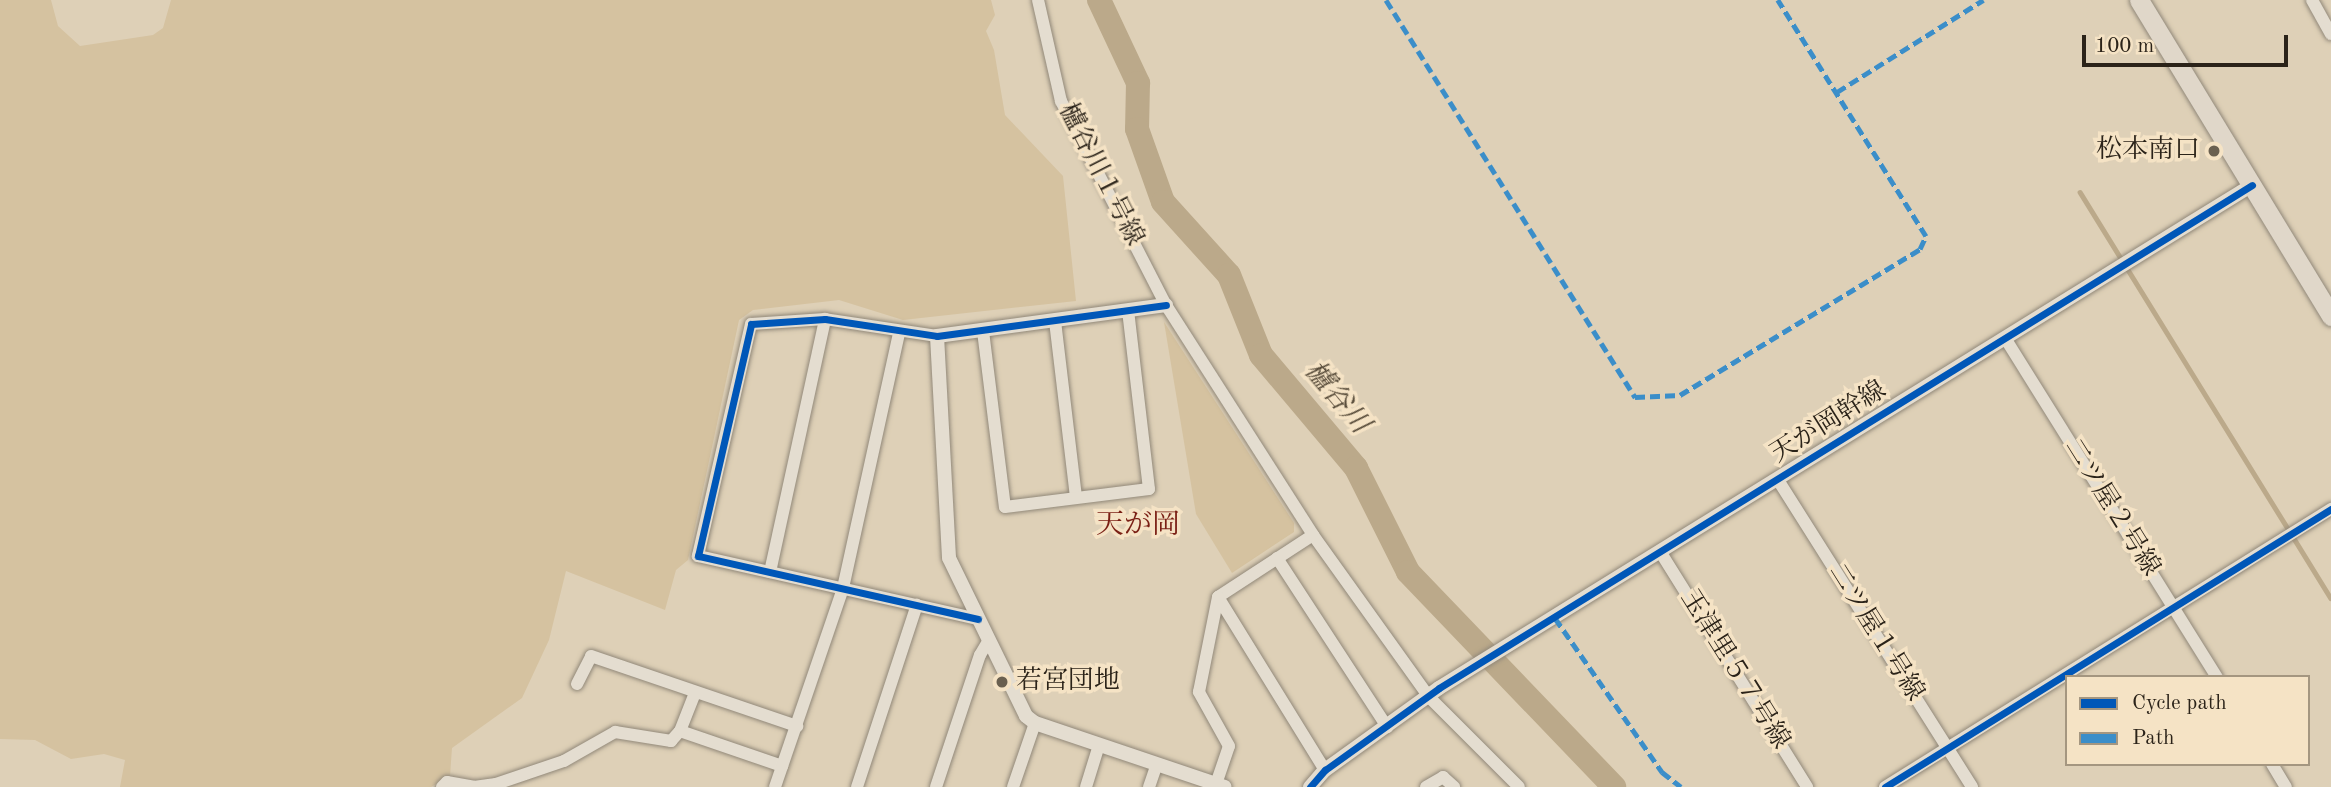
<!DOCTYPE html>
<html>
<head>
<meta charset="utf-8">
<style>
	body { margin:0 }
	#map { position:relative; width:2331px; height:787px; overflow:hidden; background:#ded0b7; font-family:"Old Standard TT","Noto Serif JP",serif }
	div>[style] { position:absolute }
	.green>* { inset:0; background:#d5c2a0 }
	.stream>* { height:4.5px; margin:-2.25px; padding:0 2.25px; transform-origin:2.25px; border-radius:2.25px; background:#bba98a }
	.river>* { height:24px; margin:-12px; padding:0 12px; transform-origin:12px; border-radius:12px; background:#bba98a }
	.roads { filter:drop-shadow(0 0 2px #918879) drop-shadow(0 0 2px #918879) }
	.minor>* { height:12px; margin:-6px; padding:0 6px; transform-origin:6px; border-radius:6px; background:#e4ddd0 }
	.tertiary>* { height:14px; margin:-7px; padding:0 7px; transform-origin:7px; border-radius:7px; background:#e4ddd0 }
	.primary>* { height:19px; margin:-9.5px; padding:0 9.5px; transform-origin:9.5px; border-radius:9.5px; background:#e0d7c9 }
	.quiet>* { height:5px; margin-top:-2.5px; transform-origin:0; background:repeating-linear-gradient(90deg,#3b8ec9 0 10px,transparent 0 15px) }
	.cycleway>* { height:7px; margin:-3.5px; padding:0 3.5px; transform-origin:3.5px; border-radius:3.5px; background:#0057b8 }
	.dots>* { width:19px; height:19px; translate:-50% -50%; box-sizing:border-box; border:4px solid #f5e3c5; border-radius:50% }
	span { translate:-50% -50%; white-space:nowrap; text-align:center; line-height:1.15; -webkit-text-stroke:7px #f5e3c5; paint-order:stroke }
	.poi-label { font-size:26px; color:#2b2319 }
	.right { translate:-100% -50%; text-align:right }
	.left { translate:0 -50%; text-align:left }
	.street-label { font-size:26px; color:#2b2319 }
	.water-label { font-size:28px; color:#584c3a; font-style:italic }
	.neighbourhood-label { font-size:28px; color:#7a1f14 }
	.legend { position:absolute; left:2065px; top:675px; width:245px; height:91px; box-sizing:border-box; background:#f5e3c5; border:2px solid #a49680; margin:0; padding:9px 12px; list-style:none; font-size:21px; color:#2b2319 }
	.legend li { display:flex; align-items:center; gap:14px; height:35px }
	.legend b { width:35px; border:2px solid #a49680 }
	.scale { position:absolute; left:2082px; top:35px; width:206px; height:32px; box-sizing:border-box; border:4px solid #2b2319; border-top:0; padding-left:9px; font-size:21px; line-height:24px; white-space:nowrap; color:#2b2319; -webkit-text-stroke:5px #f5e3c5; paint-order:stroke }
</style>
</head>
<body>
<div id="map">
	<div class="green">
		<i style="clip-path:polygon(0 0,51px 0,58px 26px,80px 46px,153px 35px,163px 28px,171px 0,991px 0,995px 15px,986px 31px,994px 50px,1005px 115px,1063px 176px,1076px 301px,903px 320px,839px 300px,753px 310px,739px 320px,688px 560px,676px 570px,665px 610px,566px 571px,549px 640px,522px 698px,452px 748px,450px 776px,431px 787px,120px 787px,125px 760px,104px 754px,71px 759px,35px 740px,0 739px)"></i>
		<i style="clip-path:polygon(1164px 322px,1294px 523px,1294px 532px,1232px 573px,1196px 514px)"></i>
	</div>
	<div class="stream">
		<i style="left:2080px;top:192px;width:477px;rotate:58.3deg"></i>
	</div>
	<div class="river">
		<i style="left:1099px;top:0;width:92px;rotate:64.8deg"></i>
		<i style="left:1138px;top:83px;width:46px;rotate:91.2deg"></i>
		<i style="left:1137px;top:129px;width:77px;rotate:70.4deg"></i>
		<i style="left:1163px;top:202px;width:98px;rotate:47.9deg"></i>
		<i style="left:1229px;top:275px;width:86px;rotate:68.2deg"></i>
		<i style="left:1261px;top:355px;width:148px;rotate:49.9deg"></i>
		<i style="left:1356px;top:468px;width:116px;rotate:63.4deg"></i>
		<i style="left:1408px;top:572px;width:298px;rotate:46.2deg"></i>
	</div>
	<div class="roads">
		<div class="minor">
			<i style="left:1038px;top:0;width:104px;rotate:77.2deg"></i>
			<i style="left:1061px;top:101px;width:229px;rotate:62.8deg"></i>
			<i style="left:1166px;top:305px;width:273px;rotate:57.4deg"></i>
			<i style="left:1313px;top:535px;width:199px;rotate:54.4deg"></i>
			<i style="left:1429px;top:697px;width:127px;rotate:45deg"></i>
			<i style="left:2312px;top:0;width:39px;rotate:61deg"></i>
			<i style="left:1055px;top:321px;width:177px;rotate:83.2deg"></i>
			<i style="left:983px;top:331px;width:177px;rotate:82.9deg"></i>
			<i style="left:1005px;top:507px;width:145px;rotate:-7.1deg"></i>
			<i style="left:1149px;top:489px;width:179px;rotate:-96.7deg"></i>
			<i style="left:937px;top:336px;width:113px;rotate:-171.4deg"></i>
			<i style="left:825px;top:319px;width:74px;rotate:176.1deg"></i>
			<i style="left:751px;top:324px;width:238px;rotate:102.9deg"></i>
			<i style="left:698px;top:556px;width:287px;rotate:12.7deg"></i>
			<i style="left:2005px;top:338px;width:400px;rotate:58deg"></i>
			<i style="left:1778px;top:480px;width:363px;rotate:57.7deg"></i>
			<i style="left:1313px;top:535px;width:113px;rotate:146.9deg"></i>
			<i style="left:1218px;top:597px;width:203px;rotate:58.3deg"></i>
			<i style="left:1661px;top:553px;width:276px;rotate:58deg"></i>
			<i style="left:1277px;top:558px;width:202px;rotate:56.9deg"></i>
			<i style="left:770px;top:572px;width:259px;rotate:-77.7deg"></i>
			<i style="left:577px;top:684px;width:31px;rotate:-63deg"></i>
			<i style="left:591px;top:656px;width:218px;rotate:18.8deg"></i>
			<i style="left:695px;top:693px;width:41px;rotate:111.5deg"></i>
			<i style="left:680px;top:731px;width:108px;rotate:18.9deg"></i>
			<i style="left:2272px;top:764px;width:27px;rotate:59deg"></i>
			<i style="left:442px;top:787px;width:7px;rotate:-45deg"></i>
			<i style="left:447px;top:782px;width:27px;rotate:10deg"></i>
			<i style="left:474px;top:787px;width:22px;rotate:-8deg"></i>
			<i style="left:496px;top:784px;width:72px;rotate:-18.7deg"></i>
			<i style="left:564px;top:761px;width:59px;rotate:-29.6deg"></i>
			<i style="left:615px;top:732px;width:57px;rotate:9.1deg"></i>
			<i style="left:671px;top:741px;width:13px;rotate:-48deg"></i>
			<i style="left:775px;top:787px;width:210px;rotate:-71.1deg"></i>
			<i style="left:843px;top:588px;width:261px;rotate:-77.6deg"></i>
			<i style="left:857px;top:787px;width:192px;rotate:-71.8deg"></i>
			<i style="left:936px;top:787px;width:139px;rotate:-71.6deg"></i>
			<i style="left:980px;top:655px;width:17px;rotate:-59deg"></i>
			<i style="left:1013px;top:787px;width:68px;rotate:-71deg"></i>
			<i style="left:1086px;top:787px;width:44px;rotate:-72.8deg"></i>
			<i style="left:1149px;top:787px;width:24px;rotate:-71deg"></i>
			<i style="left:1215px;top:787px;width:43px;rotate:-71.1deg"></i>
			<i style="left:1229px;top:746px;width:62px;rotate:-119.1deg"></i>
			<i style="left:1199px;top:692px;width:97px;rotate:-78.7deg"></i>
			<i style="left:1426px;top:787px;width:20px;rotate:-30deg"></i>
			<i style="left:1443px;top:777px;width:15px;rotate:42deg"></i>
			<i style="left:1885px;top:787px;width:526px;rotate:-31.94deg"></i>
		</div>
		<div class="tertiary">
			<i style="left:1166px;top:305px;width:231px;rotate:172.3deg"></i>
			<i style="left:937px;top:336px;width:222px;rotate:86.9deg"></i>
			<i style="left:949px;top:558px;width:176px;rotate:64deg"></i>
			<i style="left:1026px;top:716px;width:11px;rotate:38deg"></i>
			<i style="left:1035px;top:723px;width:200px;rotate:18.6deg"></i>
			<i style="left:1310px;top:787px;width:23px;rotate:-49deg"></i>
			<i style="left:1325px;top:770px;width:140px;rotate:-35.7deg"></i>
			<i style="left:1439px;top:688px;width:956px;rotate:-31.74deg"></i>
		</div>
		<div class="primary">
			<i style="left:2139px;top:0;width:370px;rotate:58.7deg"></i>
		</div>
	</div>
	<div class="quiet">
		<i style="left:1386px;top:0;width:469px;rotate:57.9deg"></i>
		<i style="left:1635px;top:397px;width:45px;rotate:-2.5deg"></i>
		<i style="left:1680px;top:395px;width:281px;rotate:-31.3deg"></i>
		<i style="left:1920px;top:249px;width:14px;rotate:-65deg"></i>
		<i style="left:1926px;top:236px;width:279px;rotate:-122.1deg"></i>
		<i style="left:1837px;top:92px;width:173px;rotate:-32.2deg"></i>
		<i style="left:1555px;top:618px;width:188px;rotate:55.2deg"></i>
		<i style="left:1662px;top:772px;width:24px;rotate:38deg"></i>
	</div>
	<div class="cycleway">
		<i style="left:978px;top:619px;width:287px;rotate:-167.3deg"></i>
		<i style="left:698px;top:556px;width:238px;rotate:-77.1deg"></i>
		<i style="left:751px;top:324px;width:74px;rotate:-3.9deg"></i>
		<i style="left:825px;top:319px;width:113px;rotate:8.6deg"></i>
		<i style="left:937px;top:336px;width:231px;rotate:-7.7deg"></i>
		<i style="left:1310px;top:787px;width:23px;rotate:-49deg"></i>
		<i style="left:1325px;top:770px;width:140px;rotate:-35.7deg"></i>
		<i style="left:1439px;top:688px;width:956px;rotate:-31.74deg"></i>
		<i style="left:1885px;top:787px;width:526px;rotate:-31.94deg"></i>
	</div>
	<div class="dots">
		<i style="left:2214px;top:151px;background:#6a6050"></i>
		<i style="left:1002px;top:682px;background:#6a6050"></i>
	</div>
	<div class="poi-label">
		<span class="right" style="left:2200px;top:151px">松本南口</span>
		<span class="left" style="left:1016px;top:682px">若宮団地</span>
	</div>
	<div class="street-label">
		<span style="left:1100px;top:175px;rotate:63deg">櫨谷川１号線</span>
		<span style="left:1829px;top:423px;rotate:-32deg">天が岡幹線</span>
		<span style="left:2111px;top:508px;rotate:58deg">二ツ屋２号線</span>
		<span style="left:1875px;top:633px;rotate:58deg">二ツ屋１号線</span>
		<span style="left:1734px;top:670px;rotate:58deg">玉津里５７号線</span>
	</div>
	<div class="water-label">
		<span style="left:1336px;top:398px;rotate:50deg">櫨谷川</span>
	</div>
	<div class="neighbourhood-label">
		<span style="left:1138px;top:526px">天が岡</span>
	</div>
	<ul class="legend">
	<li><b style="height:9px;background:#0057b8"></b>Cycle path</li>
	<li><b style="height:9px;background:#3b8ec9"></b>Path</li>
	</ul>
	<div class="scale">100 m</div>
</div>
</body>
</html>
